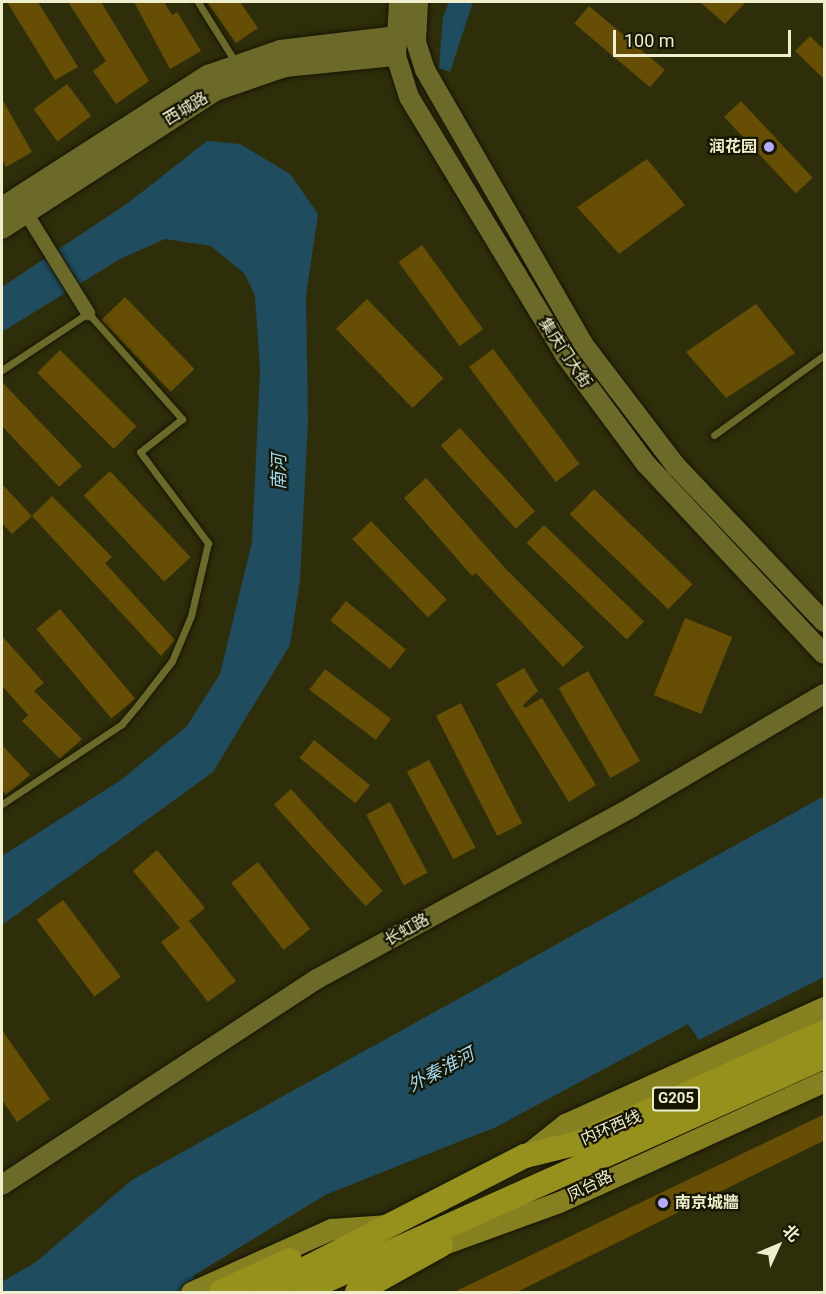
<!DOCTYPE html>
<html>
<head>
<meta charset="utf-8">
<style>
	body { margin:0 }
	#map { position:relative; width:826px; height:1294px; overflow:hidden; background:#2f2e0a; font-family:Roboto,"Noto Sans SC",sans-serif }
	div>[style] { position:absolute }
	.water>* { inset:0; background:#1f4c5f }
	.building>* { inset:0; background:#664e04; transform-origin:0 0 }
	.roads { filter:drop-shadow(0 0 2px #161503) drop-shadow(0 0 2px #161503) }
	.lane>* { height:7px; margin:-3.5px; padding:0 3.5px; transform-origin:3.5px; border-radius:3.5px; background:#6c6a28 }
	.street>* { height:14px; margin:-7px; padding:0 7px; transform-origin:7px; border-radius:7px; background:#6c6a28 }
	.secondary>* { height:20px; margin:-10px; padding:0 10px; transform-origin:10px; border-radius:10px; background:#6c6a28 }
	.primary>* { height:21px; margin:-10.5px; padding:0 10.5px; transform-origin:10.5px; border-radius:10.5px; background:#858121 }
	.highway>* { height:24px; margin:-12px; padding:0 12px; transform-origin:12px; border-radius:12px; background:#95911c }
	.dots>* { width:16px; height:16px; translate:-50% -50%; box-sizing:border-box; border:3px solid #161500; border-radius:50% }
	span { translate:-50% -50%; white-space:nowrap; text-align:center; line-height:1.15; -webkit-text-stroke:4.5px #161500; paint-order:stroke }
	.shield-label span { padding:2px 4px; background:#161500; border:2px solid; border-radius:4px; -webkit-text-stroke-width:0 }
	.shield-label { font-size:15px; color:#efefce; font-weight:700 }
	.street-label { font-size:16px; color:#efefce }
	.poi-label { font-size:16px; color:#efefce; font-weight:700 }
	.right { translate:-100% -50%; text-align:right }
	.left { translate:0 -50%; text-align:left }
	.water-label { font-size:18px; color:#9ed8f3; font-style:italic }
	.frame { position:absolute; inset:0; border:3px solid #efefce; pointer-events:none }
	.north { position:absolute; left:748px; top:1216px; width:60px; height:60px; -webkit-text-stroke:4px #161500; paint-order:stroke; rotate:46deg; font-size:16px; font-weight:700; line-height:24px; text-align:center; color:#efefce }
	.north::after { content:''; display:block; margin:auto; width:21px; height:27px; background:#efefce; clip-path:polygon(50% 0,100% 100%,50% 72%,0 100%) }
	.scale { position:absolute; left:613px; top:30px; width:178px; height:27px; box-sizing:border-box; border:3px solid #efefce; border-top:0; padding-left:8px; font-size:18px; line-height:21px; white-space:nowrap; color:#efefce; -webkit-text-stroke:4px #161500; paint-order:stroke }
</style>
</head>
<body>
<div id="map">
	<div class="water">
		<i style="clip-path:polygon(449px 2px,473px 2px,450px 72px,439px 68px,443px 17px)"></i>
		<i style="clip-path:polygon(207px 141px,240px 144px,290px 174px,318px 214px,306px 296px,308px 421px,300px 580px,290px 645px,213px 772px,2px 925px,2px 856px,121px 780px,187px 726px,220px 674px,252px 542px,260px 370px,255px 296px,245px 274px,211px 246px,165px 239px,120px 259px,2px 332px,2px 287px,128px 203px)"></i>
		<i style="clip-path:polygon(824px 796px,824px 977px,699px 1040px,688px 1024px,496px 1127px,325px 1195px,193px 1276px,199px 1292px,2px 1292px,2px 1282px,36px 1262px,132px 1180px)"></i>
	</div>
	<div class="building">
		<i style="clip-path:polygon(7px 2px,38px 2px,78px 67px,55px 80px)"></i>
		<i style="clip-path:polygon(68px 2px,101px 2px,149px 81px,116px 104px,93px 71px,106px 61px)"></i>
		<i style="clip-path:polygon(134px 2px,164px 2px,172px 15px,177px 12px,201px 51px,170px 69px)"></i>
		<i style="clip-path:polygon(207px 2px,240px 2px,258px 28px,236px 43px)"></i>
		<i style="clip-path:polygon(700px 2px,746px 2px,725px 24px)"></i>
		<i style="left:589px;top:6px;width:99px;height:23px;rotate:40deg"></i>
		<i style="clip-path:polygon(810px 36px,825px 51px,825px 80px,795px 51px)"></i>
		<i style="left:67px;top:84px;width:40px;height:42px;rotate:53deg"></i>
		<i style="clip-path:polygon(2px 99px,32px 152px,6px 167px,2px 159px)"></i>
		<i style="left:741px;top:101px;width:105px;height:23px;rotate:47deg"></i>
		<i style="clip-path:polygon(647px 159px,685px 205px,619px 254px,577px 207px)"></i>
		<i style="left:422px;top:245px;width:104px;height:29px;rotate:54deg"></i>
		<i style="left:125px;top:297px;width:100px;height:33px;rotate:46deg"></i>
		<i style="left:367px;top:299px;width:110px;height:43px;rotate:46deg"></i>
		<i style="clip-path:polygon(756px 304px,795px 353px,726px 398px,686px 352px)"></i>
		<i style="left:493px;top:349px;width:144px;height:30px;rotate:53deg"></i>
		<i style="left:60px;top:350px;width:108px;height:32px;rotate:45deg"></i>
		<i style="clip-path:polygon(2px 382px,82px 466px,59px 487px,2px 426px)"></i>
		<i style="left:460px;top:428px;width:112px;height:26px;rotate:48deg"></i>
		<i style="left:110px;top:471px;width:118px;height:36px;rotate:47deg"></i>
		<i style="clip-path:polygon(426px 478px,504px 567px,584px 647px,563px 667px,476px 573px,472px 576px,404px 498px)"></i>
		<i style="clip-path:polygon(2px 484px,32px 516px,12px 534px,2px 523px)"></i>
		<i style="left:594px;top:489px;width:137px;height:35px;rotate:44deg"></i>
		<i style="clip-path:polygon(52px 496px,112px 557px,105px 563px,175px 640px,161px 656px,32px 516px)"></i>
		<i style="left:371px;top:521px;width:109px;height:26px;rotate:46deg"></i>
		<i style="left:544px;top:525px;width:139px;height:25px;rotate:44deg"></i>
		<i style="left:346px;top:601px;width:77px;height:25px;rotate:39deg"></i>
		<i style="left:60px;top:609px;width:117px;height:31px;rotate:50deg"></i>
		<i style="left:685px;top:618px;width:51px;height:83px;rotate:22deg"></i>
		<i style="clip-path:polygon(2px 636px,44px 683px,34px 691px,82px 739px,60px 759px,22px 721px,28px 715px,2px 686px)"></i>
		<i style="clip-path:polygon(524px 668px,538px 691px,523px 705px,525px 708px,542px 698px,596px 785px,569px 802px,496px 684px)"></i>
		<i style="left:325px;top:669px;width:83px;height:26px;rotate:37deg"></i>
		<i style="left:588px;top:671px;width:104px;height:34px;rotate:60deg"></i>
		<i style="left:461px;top:703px;width:135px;height:28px;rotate:63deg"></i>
		<i style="left:314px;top:740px;width:72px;height:23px;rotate:39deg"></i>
		<i style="clip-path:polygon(2px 745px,30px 775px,6px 795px,2px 790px)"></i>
		<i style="left:429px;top:760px;width:99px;height:25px;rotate:62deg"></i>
		<i style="left:291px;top:789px;width:137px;height:23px;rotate:48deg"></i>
		<i style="left:390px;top:802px;width:80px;height:27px;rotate:62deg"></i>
		<i style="clip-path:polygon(157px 850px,205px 908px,189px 921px,236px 981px,208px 1002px,161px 942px,180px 928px,133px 871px)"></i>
		<i style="left:258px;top:862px;width:85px;height:34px;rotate:52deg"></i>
		<i style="left:63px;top:900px;width:96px;height:33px;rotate:53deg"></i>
		<i style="clip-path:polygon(2px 1030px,50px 1099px,17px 1122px,2px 1100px)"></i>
		<i style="clip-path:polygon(825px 1114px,825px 1140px,515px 1293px,452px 1293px)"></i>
	</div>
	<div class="roads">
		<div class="lane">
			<i style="left:198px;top:2px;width:72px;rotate:58.1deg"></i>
			<i style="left:2px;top:370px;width:103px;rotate:-33.5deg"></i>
			<i style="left:88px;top:313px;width:142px;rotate:48.4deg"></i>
			<i style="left:182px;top:419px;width:53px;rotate:141.8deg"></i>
			<i style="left:140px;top:452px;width:114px;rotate:53.2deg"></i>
			<i style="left:208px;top:543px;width:75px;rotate:103.1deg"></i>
			<i style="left:191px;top:616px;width:49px;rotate:112.9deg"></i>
			<i style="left:172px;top:661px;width:57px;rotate:127.9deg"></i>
			<i style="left:137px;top:706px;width:23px;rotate:130deg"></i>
			<i style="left:122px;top:724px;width:144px;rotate:146.3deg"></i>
			<i style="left:714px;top:435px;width:136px;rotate:-36deg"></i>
		</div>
		<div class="street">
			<i style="left:26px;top:213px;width:118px;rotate:58.2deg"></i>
		</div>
		<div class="secondary">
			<i style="left:399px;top:2px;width:54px;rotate:93.2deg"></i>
			<i style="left:396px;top:56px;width:43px;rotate:72.4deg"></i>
			<i style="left:409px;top:97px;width:301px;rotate:58.8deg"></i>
			<i style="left:565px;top:355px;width:136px;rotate:53.4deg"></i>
			<i style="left:646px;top:464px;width:260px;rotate:46.9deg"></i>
			<i style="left:418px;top:2px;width:40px;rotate:92.9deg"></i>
			<i style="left:416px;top:42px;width:29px;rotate:72deg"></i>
			<i style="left:425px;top:70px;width:316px;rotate:60deg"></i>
			<i style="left:583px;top:344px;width:153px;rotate:52.7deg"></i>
			<i style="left:676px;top:466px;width:215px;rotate:46.5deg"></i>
			<i style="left:2px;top:207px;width:245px;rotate:-32.7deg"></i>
			<i style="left:208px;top:75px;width:76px;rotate:-19.1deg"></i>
			<i style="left:280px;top:50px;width:116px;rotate:-6.9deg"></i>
			<i style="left:2px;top:229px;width:254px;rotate:-32.9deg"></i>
			<i style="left:215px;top:91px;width:74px;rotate:-18.9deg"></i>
			<i style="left:285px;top:67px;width:112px;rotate:-5.7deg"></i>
			<i style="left:2px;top:1185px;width:376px;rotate:-33.2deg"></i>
			<i style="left:317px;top:979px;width:359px;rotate:-28.6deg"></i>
			<i style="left:632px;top:807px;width:223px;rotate:-30.5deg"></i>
		</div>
		<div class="primary">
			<i style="left:525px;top:1156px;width:51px;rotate:-38.7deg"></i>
			<i style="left:565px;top:1124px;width:284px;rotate:-24.3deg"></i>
			<i style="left:444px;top:1244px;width:122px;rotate:-20.1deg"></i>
			<i style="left:559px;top:1202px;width:291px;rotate:-24.5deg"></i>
			<i style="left:191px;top:1292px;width:154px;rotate:-24.2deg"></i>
			<i style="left:331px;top:1229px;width:57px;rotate:-4deg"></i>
		</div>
		<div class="highway">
			<i style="left:221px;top:1292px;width:76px;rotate:-24.9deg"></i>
			<i style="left:260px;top:1292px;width:298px;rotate:-27.2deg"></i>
			<i style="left:525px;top:1156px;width:55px;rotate:-13.8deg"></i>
			<i style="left:578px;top:1143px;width:270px;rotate:-24.3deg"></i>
			<i style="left:301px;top:1292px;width:573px;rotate:-24.2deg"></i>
			<i style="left:357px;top:1292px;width:96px;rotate:-29.2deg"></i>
		</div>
	</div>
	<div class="dots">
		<i style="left:769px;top:147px;background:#b3adf9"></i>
		<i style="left:663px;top:1203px;background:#b3adf9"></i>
	</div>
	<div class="shield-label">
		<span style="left:676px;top:1099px">G205</span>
	</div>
	<div class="street-label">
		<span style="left:186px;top:109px;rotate:-31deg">西城路</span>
		<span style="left:565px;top:353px;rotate:56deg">集庆门大街</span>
		<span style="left:407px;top:930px;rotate:-29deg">长虹路</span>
		<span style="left:611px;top:1128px;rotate:-23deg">内环西线</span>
		<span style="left:590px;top:1186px;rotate:-27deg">凤台路</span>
	</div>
	<div class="poi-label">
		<span class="right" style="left:757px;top:147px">润花园</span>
		<span class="left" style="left:675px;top:1203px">南京城牆</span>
	</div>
	<div class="water-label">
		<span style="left:279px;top:472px;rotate:-90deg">南河</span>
		<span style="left:441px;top:1070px;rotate:-28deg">外秦淮河</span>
	</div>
	<div class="frame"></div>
	<div class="north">北</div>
	<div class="scale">100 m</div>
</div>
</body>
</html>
